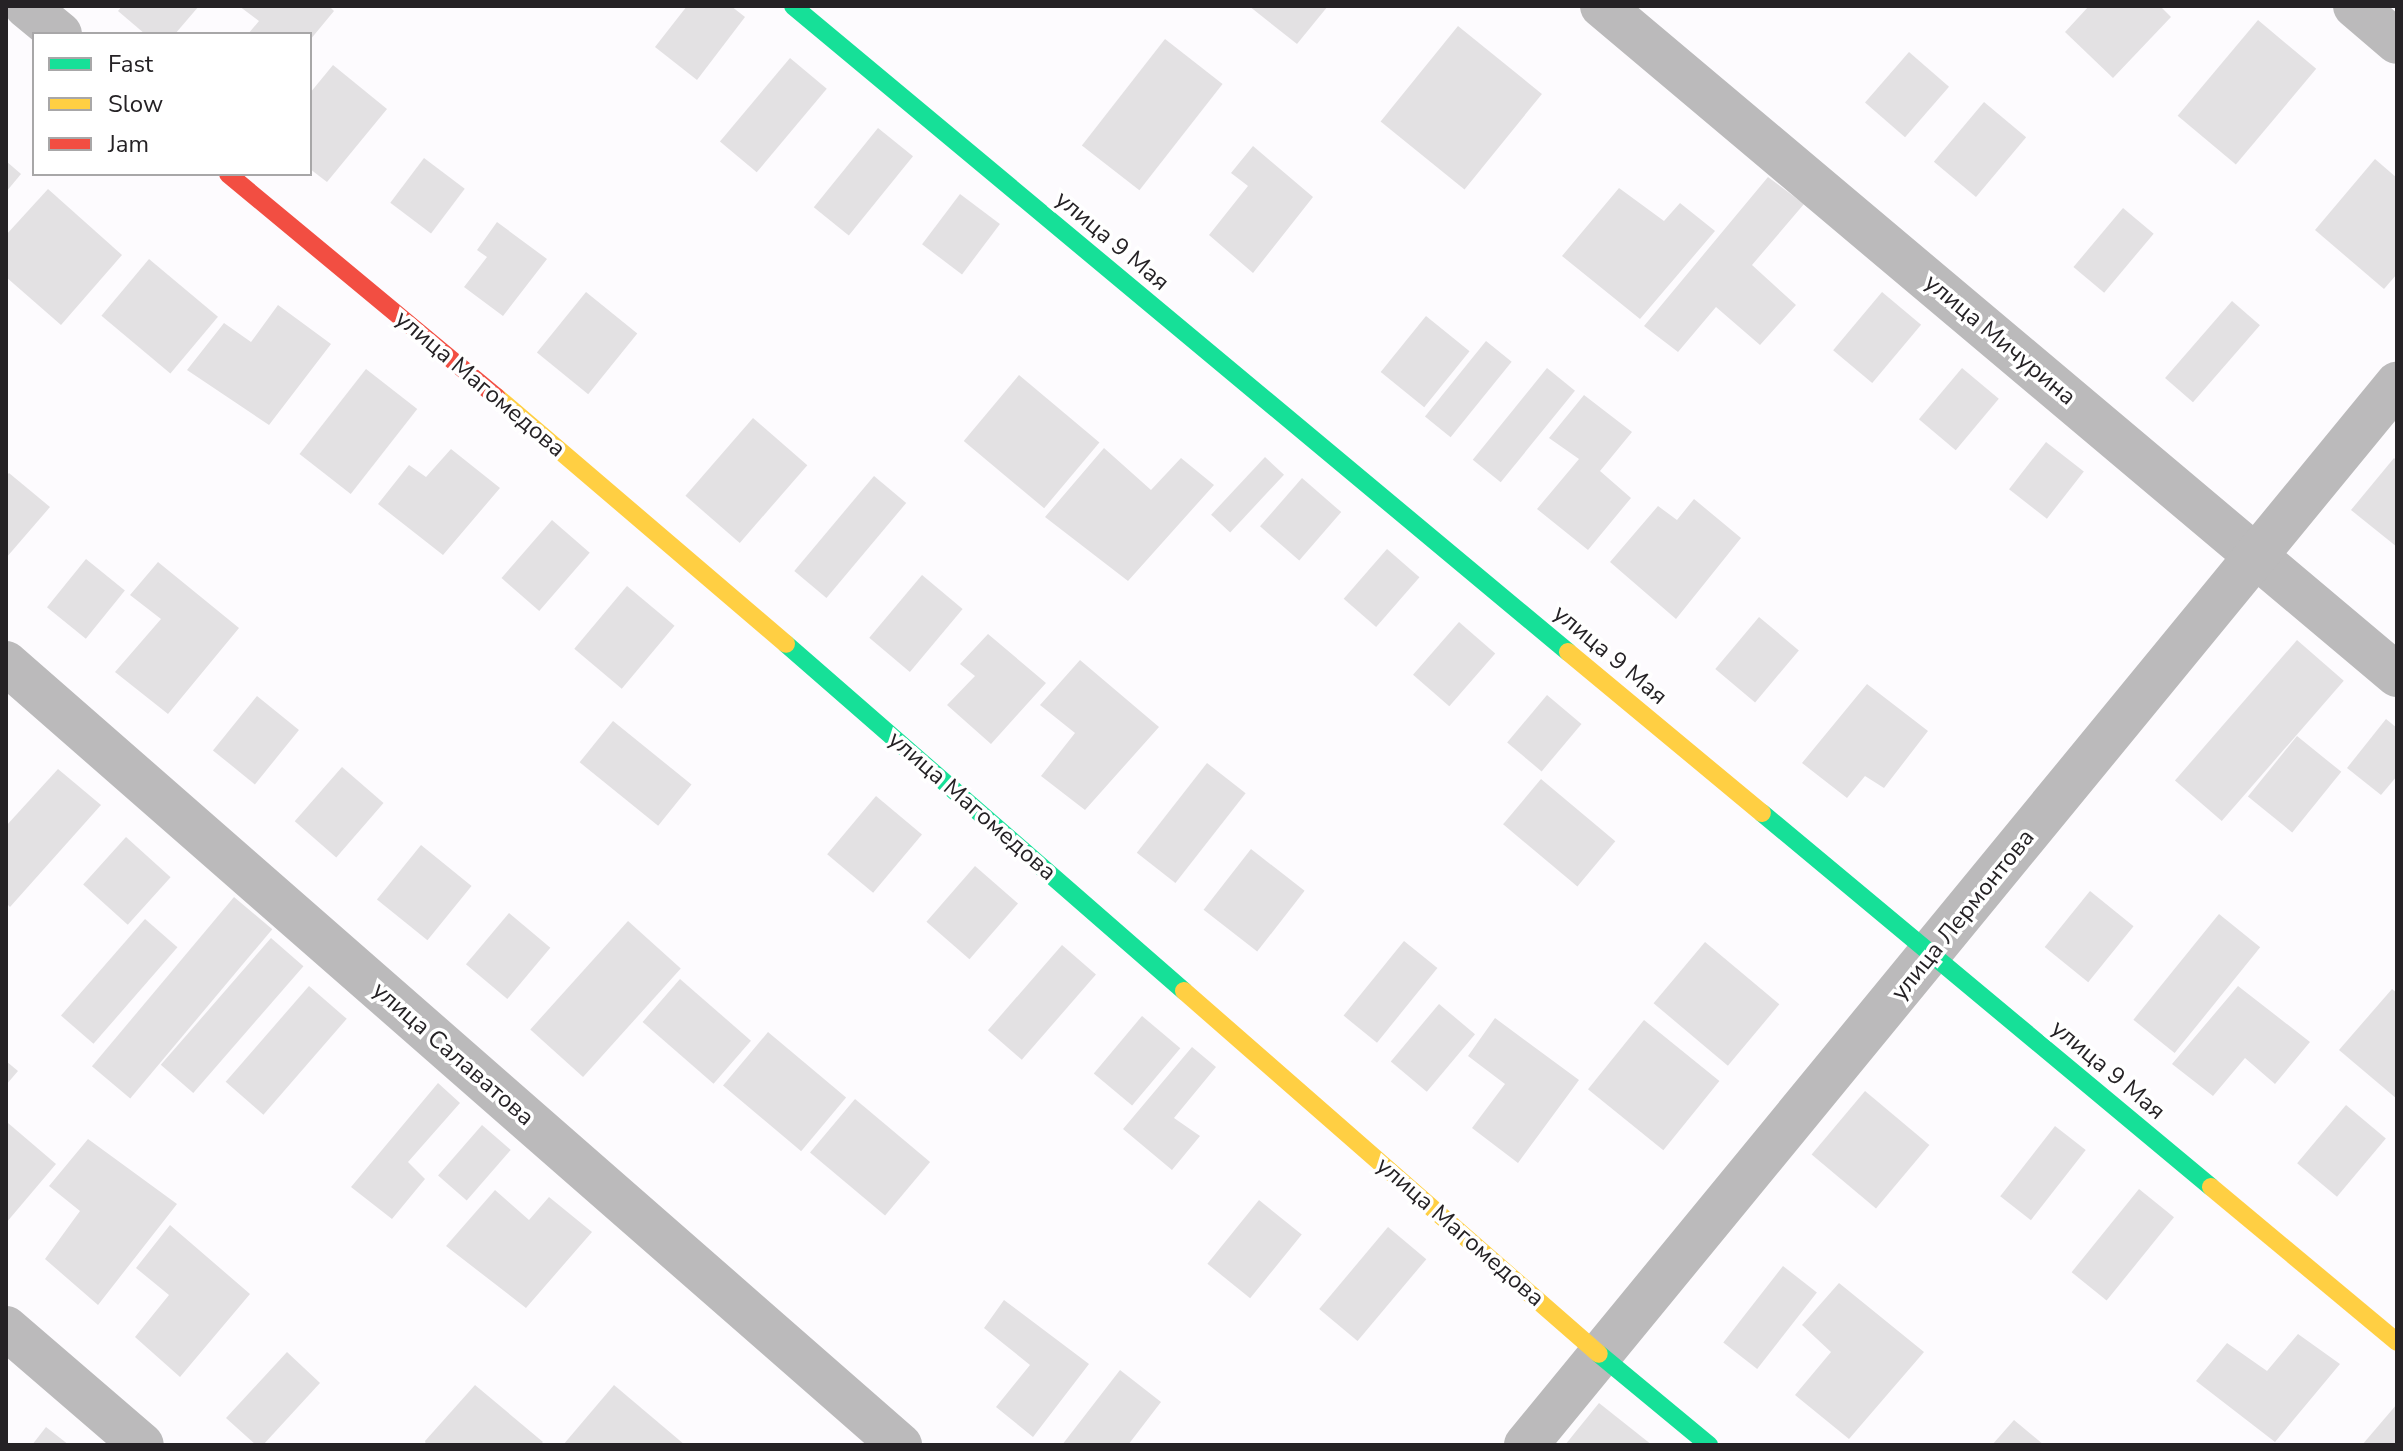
<!DOCTYPE html>
<html>
<head>
<meta charset="utf-8">
<style>
	body { margin:0 }
	#map { position:relative; width:2403px; height:1451px; overflow:hidden; background:#fdfbfe; font-family:"Nunito Sans",sans-serif }
	div>[style] { position:absolute }
	.building>* { inset:0; background:#e3e1e3; transform-origin:0 0 }
	.street>* { height:44px; margin:-22px; padding:0 22px; transform-origin:22px; border-radius:22px; background:#bbbabb }
	.fast>* { height:18px; margin:-9px; padding:0 9px; transform-origin:9px; border-radius:9px; background:#16e098 }
	.slow>* { height:18px; margin:-9px; padding:0 9px; transform-origin:9px; border-radius:9px; background:#ffcf43 }
	.jam>* { height:18px; margin:-9px; padding:0 9px; transform-origin:9px; border-radius:9px; background:#f24e42 }
	span { translate:-50% -50%; white-space:nowrap; text-align:center; line-height:1.15; -webkit-text-stroke:7px #fff; paint-order:stroke }
	.street-label { font-size:24px; color:#252225 }
	.frame { position:absolute; inset:0; border:8px solid #252225; pointer-events:none }
	.legend { position:absolute; left:32px; top:32px; width:280px; height:144px; box-sizing:border-box; background:#fff; border:2px solid #a8a7a8; margin:0; padding:10px 14px; list-style:none; font-size:24px; color:#252225 }
	.legend li { display:flex; align-items:center; gap:16px; height:40px }
	.legend b { width:40px; border:2px solid #a8a7a8 }
</style>
</head>
<body>
<div id="map">
	<div class="building">
		<i style="clip-path:polygon(122px 6px,199px 6px,175px 34px,145px 34px,118px 11px)"></i>
		<i style="clip-path:polygon(239px 6px,329px 6px,334px 11px,310px 40px,310px 34px,248px 34px,259px 21px)"></i>
		<i style="clip-path:polygon(687px 6px,731px 6px,745px 17px,697px 80px,655px 47px)"></i>
		<i style="clip-path:polygon(1249px 6px,1328px 6px,1297px 44px)"></i>
		<i style="clip-path:polygon(2089px 6px,2160px 6px,2171px 17px,2113px 78px,2065px 32px)"></i>
		<i style="left:2258px;top:20px;width:76px;height:125px;rotate:40deg"></i>
		<i style="left:1458px;top:26px;width:108px;height:123px;rotate:39deg"></i>
		<i style="left:1165px;top:39px;width:73px;height:135px;rotate:38deg"></i>
		<i style="left:1909px;top:52px;width:53px;height:67px;rotate:41deg"></i>
		<i style="left:790px;top:58px;width:48px;height:109px;rotate:40deg"></i>
		<i style="clip-path:polygon(333px 65px,387px 109px,327px 182px,310px 169px,310px 93px)"></i>
		<i style="left:1984px;top:102px;width:55px;height:78px;rotate:40deg"></i>
		<i style="left:878px;top:128px;width:45px;height:102px;rotate:39deg"></i>
		<i style="clip-path:polygon(1253px 146px,1313px 197px,1253px 273px,1209px 235px,1248px 186px,1231px 173px)"></i>
		<i style="left:424px;top:158px;width:51px;height:56px;rotate:37deg"></i>
		<i style="clip-path:polygon(2375px 159px,2397px 178px,2397px 274px,2384px 289px,2315px 230px)"></i>
		<i style="clip-path:polygon(6px 161px,21px 174px,6px 192px)"></i>
		<i style="clip-path:polygon(1768px 177px,1804px 204px,1752px 265px,1796px 305px,1760px 345px,1716px 307px,1678px 352px,1644px 326px)"></i>
		<i style="clip-path:polygon(1619px 188px,1664px 221px,1680px 203px,1715px 231px,1640px 319px,1562px 256px)"></i>
		<i style="clip-path:polygon(48px 189px,122px 255px,61px 325px,6px 277px,6px 235px)"></i>
		<i style="left:960px;top:194px;width:50px;height:63px;rotate:37deg"></i>
		<i style="left:2123px;top:208px;width:40px;height:77px;rotate:40deg"></i>
		<i style="clip-path:polygon(497px 222px,547px 259px,503px 316px,464px 287px,487px 257px,477px 250px)"></i>
		<i style="left:149px;top:259px;width:90px;height:74px;rotate:40deg"></i>
		<i style="left:586px;top:292px;width:66px;height:78px;rotate:39deg"></i>
		<i style="left:1882px;top:292px;width:51px;height:76px;rotate:40deg"></i>
		<i style="left:2232px;top:301px;width:37px;height:102px;rotate:41deg"></i>
		<i style="clip-path:polygon(278px 305px,331px 344px,269px 425px,187px 370px,224px 323px,251px 342px)"></i>
		<i style="left:1426px;top:316px;width:56px;height:72px;rotate:39deg"></i>
		<i style="left:1486px;top:341px;width:33px;height:97px;rotate:39deg"></i>
		<i style="left:1547px;top:368px;width:36px;height:118px;rotate:39deg"></i>
		<i style="left:1962px;top:368px;width:48px;height:67px;rotate:40deg"></i>
		<i style="left:366px;top:369px;width:65px;height:108px;rotate:38deg"></i>
		<i style="left:1019px;top:375px;width:105px;height:86px;rotate:40deg"></i>
		<i style="clip-path:polygon(1584px 395px,1632px 432px,1600px 471px,1631px 498px,1588px 550px,1537px 509px,1579px 459px,1549px 438px)"></i>
		<i style="left:753px;top:418px;width:72px;height:103px;rotate:41deg"></i>
		<i style="left:2046px;top:442px;width:48px;height:60px;rotate:38deg"></i>
		<i style="clip-path:polygon(1104px 448px,1151px 490px,1181px 458px,1214px 485px,1128px 581px,1045px 517px)"></i>
		<i style="clip-path:polygon(451px 449px,500px 488px,443px 555px,378px 504px,409px 465px,426px 477px)"></i>
		<i style="left:1265px;top:457px;width:26px;height:79px;rotate:43deg"></i>
		<i style="clip-path:polygon(2394px 458px,2397px 461px,2397px 547px,2351px 510px)"></i>
		<i style="clip-path:polygon(9px 473px,50px 507px,6px 558px,6px 476px)"></i>
		<i style="left:874px;top:476px;width:42px;height:124px;rotate:40deg"></i>
		<i style="left:1302px;top:478px;width:52px;height:64px;rotate:41deg"></i>
		<i style="clip-path:polygon(1694px 499px,1741px 538px,1676px 619px,1610px 562px,1658px 506px,1677px 520px)"></i>
		<i style="left:552px;top:520px;width:50px;height:77px;rotate:41deg"></i>
		<i style="left:1387px;top:549px;width:43px;height:66px;rotate:41deg"></i>
		<i style="left:86px;top:559px;width:50px;height:62px;rotate:39deg"></i>
		<i style="clip-path:polygon(158px 562px,239px 628px,168px 714px,115px 672px,161px 619px,130px 595px)"></i>
		<i style="left:922px;top:575px;width:53px;height:82px;rotate:40deg"></i>
		<i style="left:627px;top:586px;width:62px;height:82px;rotate:40deg"></i>
		<i style="left:1759px;top:617px;width:52px;height:68px;rotate:40deg"></i>
		<i style="left:1459px;top:622px;width:48px;height:70px;rotate:41deg"></i>
		<i style="clip-path:polygon(988px 634px,1046px 683px,991px 744px,947px 705px,975px 676px,960px 664px)"></i>
		<i style="left:2297px;top:640px;width:62px;height:186px;rotate:41deg"></i>
		<i style="clip-path:polygon(1080px 660px,1159px 727px,1085px 810px,1041px 776px,1075px 733px,1040px 705px)"></i>
		<i style="clip-path:polygon(1867px 684px,1928px 731px,1884px 788px,1865px 776px,1847px 798px,1802px 763px)"></i>
		<i style="left:1547px;top:695px;width:45px;height:62px;rotate:40deg"></i>
		<i style="left:257px;top:696px;width:54px;height:70px;rotate:39deg"></i>
		<i style="clip-path:polygon(2386px 719px,2397px 728px,2397px 776px,2381px 795px,2347px 768px)"></i>
		<i style="left:613px;top:721px;width:101px;height:53px;rotate:39deg"></i>
		<i style="left:2297px;top:736px;width:57px;height:78px;rotate:39deg"></i>
		<i style="left:1207px;top:763px;width:49px;height:114px;rotate:38deg"></i>
		<i style="left:342px;top:767px;width:55px;height:72px;rotate:41deg"></i>
		<i style="clip-path:polygon(58px 769px,101px 805px,10px 907px,6px 903px,6px 826px)"></i>
		<i style="left:1541px;top:779px;width:97px;height:59px;rotate:40deg"></i>
		<i style="left:876px;top:796px;width:60px;height:76px;rotate:40deg"></i>
		<i style="left:126px;top:837px;width:60px;height:64px;rotate:42deg"></i>
		<i style="left:421px;top:845px;width:65px;height:70px;rotate:39deg"></i>
		<i style="left:1251px;top:849px;width:68px;height:77px;rotate:38deg"></i>
		<i style="left:975px;top:866px;width:57px;height:74px;rotate:41deg"></i>
		<i style="left:2090px;top:891px;width:56px;height:72px;rotate:39deg"></i>
		<i style="left:234px;top:897px;width:50px;height:221px;rotate:40deg"></i>
		<i style="left:509px;top:913px;width:54px;height:67px;rotate:40deg"></i>
		<i style="left:2219px;top:914px;width:53px;height:136px;rotate:39deg"></i>
		<i style="left:145px;top:919px;width:43px;height:128px;rotate:41deg"></i>
		<i style="left:628px;top:921px;width:71px;height:146px;rotate:42deg"></i>
		<i style="left:271px;top:938px;width:43px;height:168px;rotate:41deg"></i>
		<i style="left:1404px;top:941px;width:43px;height:96px;rotate:39deg"></i>
		<i style="left:1705px;top:942px;width:97px;height:80px;rotate:40deg"></i>
		<i style="left:1062px;top:945px;width:45px;height:113px;rotate:41deg"></i>
		<i style="left:680px;top:979px;width:94px;height:57px;rotate:41deg"></i>
		<i style="left:309px;top:986px;width:50px;height:127px;rotate:41deg"></i>
		<i style="clip-path:polygon(2238px 986px,2310px 1042px,2275px 1084px,2245px 1058px,2213px 1096px,2172px 1064px)"></i>
		<i style="clip-path:polygon(2392px 989px,2397px 993px,2397px 1099px,2339px 1050px)"></i>
		<i style="left:1439px;top:1004px;width:47px;height:75px;rotate:40deg"></i>
		<i style="left:1142px;top:1016px;width:50px;height:75px;rotate:40deg"></i>
		<i style="clip-path:polygon(1495px 1018px,1579px 1080px,1518px 1163px,1472px 1128px,1505px 1084px,1468px 1056px)"></i>
		<i style="left:1644px;top:1020px;width:97px;height:89px;rotate:39deg"></i>
		<i style="left:768px;top:1032px;width:102px;height:70px;rotate:40deg"></i>
		<i style="clip-path:polygon(1192px 1047px,1216px 1067px,1174px 1118px,1200px 1136px,1172px 1170px,1123px 1129px)"></i>
		<i style="clip-path:polygon(6px 1061px,18px 1071px,6px 1085px)"></i>
		<i style="clip-path:polygon(438px 1083px,460px 1103px,408px 1162px,425px 1179px,392px 1219px,351px 1187px)"></i>
		<i style="left:1865px;top:1091px;width:84px;height:83px;rotate:40deg"></i>
		<i style="left:855px;top:1099px;width:98px;height:70px;rotate:40deg"></i>
		<i style="left:2346px;top:1105px;width:52px;height:76px;rotate:40deg"></i>
		<i style="clip-path:polygon(8px 1123px,56px 1164px,6px 1223px,6px 1126px)"></i>
		<i style="left:482px;top:1125px;width:38px;height:67px;rotate:41deg"></i>
		<i style="left:2055px;top:1126px;width:39px;height:89px;rotate:38deg"></i>
		<i style="clip-path:polygon(88px 1139px,177px 1204px,98px 1305px,45px 1259px,80px 1211px,49px 1186px)"></i>
		<i style="left:2139px;top:1189px;width:45px;height:107px;rotate:39deg"></i>
		<i style="clip-path:polygon(495px 1190px,529px 1220px,549px 1197px,592px 1232px,526px 1308px,446px 1246px)"></i>
		<i style="left:1259px;top:1200px;width:55px;height:82px;rotate:39deg"></i>
		<i style="clip-path:polygon(170px 1225px,250px 1294px,180px 1377px,135px 1337px,169px 1295px,136px 1268px)"></i>
		<i style="left:1388px;top:1227px;width:50px;height:107px;rotate:40deg"></i>
		<i style="left:1783px;top:1266px;width:43px;height:97px;rotate:38deg"></i>
		<i style="clip-path:polygon(1839px 1283px,1924px 1352px,1849px 1439px,1795px 1395px,1831px 1352px,1802px 1325px)"></i>
		<i style="clip-path:polygon(1004px 1300px,1089px 1364px,1033px 1437px,996px 1407px,1030px 1365px,984px 1328px)"></i>
		<i style="clip-path:polygon(2298px 1334px,2340px 1364px,2275px 1442px,2196px 1381px,2227px 1343px,2267px 1371px)"></i>
		<i style="clip-path:polygon(287px 1352px,320px 1383px,263px 1445px,256px 1445px,226px 1418px)"></i>
		<i style="clip-path:polygon(1120px 1370px,1161px 1402px,1128px 1445px,1062px 1445px)"></i>
		<i style="clip-path:polygon(475px 1385px,543px 1442px,540px 1445px,426px 1445px,425px 1441px)"></i>
		<i style="clip-path:polygon(614px 1385px,685px 1445px,563px 1445px)"></i>
		<i style="clip-path:polygon(1599px 1403px,1652px 1445px,1565px 1445px)"></i>
		<i style="clip-path:polygon(2397px 1404px,2397px 1445px,2362px 1445px)"></i>
		<i style="clip-path:polygon(2014px 1420px,2044px 1445px,1992px 1445px)"></i>
		<i style="clip-path:polygon(46px 1427px,69px 1445px,32px 1445px)"></i>
	</div>
	<div class="street">
		<i style="left:26px;top:6px;width:44px;rotate:39.5deg"></i>
		<i style="left:1602px;top:6px;width:1039px;rotate:40.08deg"></i>
		<i style="left:2355px;top:6px;width:55px;rotate:40.6deg"></i>
		<i style="left:6px;top:663px;width:1188px;rotate:41.18deg"></i>
		<i style="left:6px;top:1328px;width:179px;rotate:40.7deg"></i>
		<i style="left:1526px;top:1445px;width:1373px;rotate:-50.62deg"></i>
	</div>
	<div class="fast">
		<i style="left:793px;top:6px;width:1009px;rotate:39.81deg"></i>
		<i style="left:786px;top:644px;width:528px;rotate:41.08deg"></i>
		<i style="left:1762px;top:813px;width:584px;rotate:39.79deg"></i>
		<i style="left:1599px;top:1354px;width:143px;rotate:39.6deg"></i>
	</div>
	<div class="slow">
		<i style="left:497px;top:397px;width:380px;rotate:40.5deg"></i>
		<i style="left:1568px;top:652px;width:252px;rotate:39.7deg"></i>
		<i style="left:1184px;top:991px;width:551px;rotate:41.18deg"></i>
		<i style="left:2211px;top:1187px;width:242px;rotate:39.8deg"></i>
	</div>
	<div class="jam">
		<i style="left:228px;top:174px;width:349px;rotate:39.7deg"></i>
	</div>
	<div class="street-label">
		<span style="left:1112px;top:241px;rotate:40deg">улица 9 Мая</span>
		<span style="left:2000px;top:340px;rotate:40deg">улица Мичурина</span>
		<span style="left:480px;top:384px;rotate:40deg">улица Магомедова</span>
		<span style="left:1610px;top:655px;rotate:40deg">улица 9 Мая</span>
		<span style="left:972px;top:806px;rotate:41deg">улица Магомедова</span>
		<span style="left:1963px;top:915px;rotate:-51deg">улица Лермонтова</span>
		<span style="left:453px;top:1054px;rotate:41deg">улица Салаватова</span>
		<span style="left:2108px;top:1070px;rotate:40deg">улица 9 Мая</span>
		<span style="left:1460px;top:1232px;rotate:41deg">улица Магомедова</span>
	</div>
	<div class="frame"></div>
	<ul class="legend">
	<li><b style="height:10px;background:#16e098"></b>Fast</li>
	<li><b style="height:10px;background:#ffcf43"></b>Slow</li>
	<li><b style="height:10px;background:#f24e42"></b>Jam</li>
	</ul>
</div>
</body>
</html>
